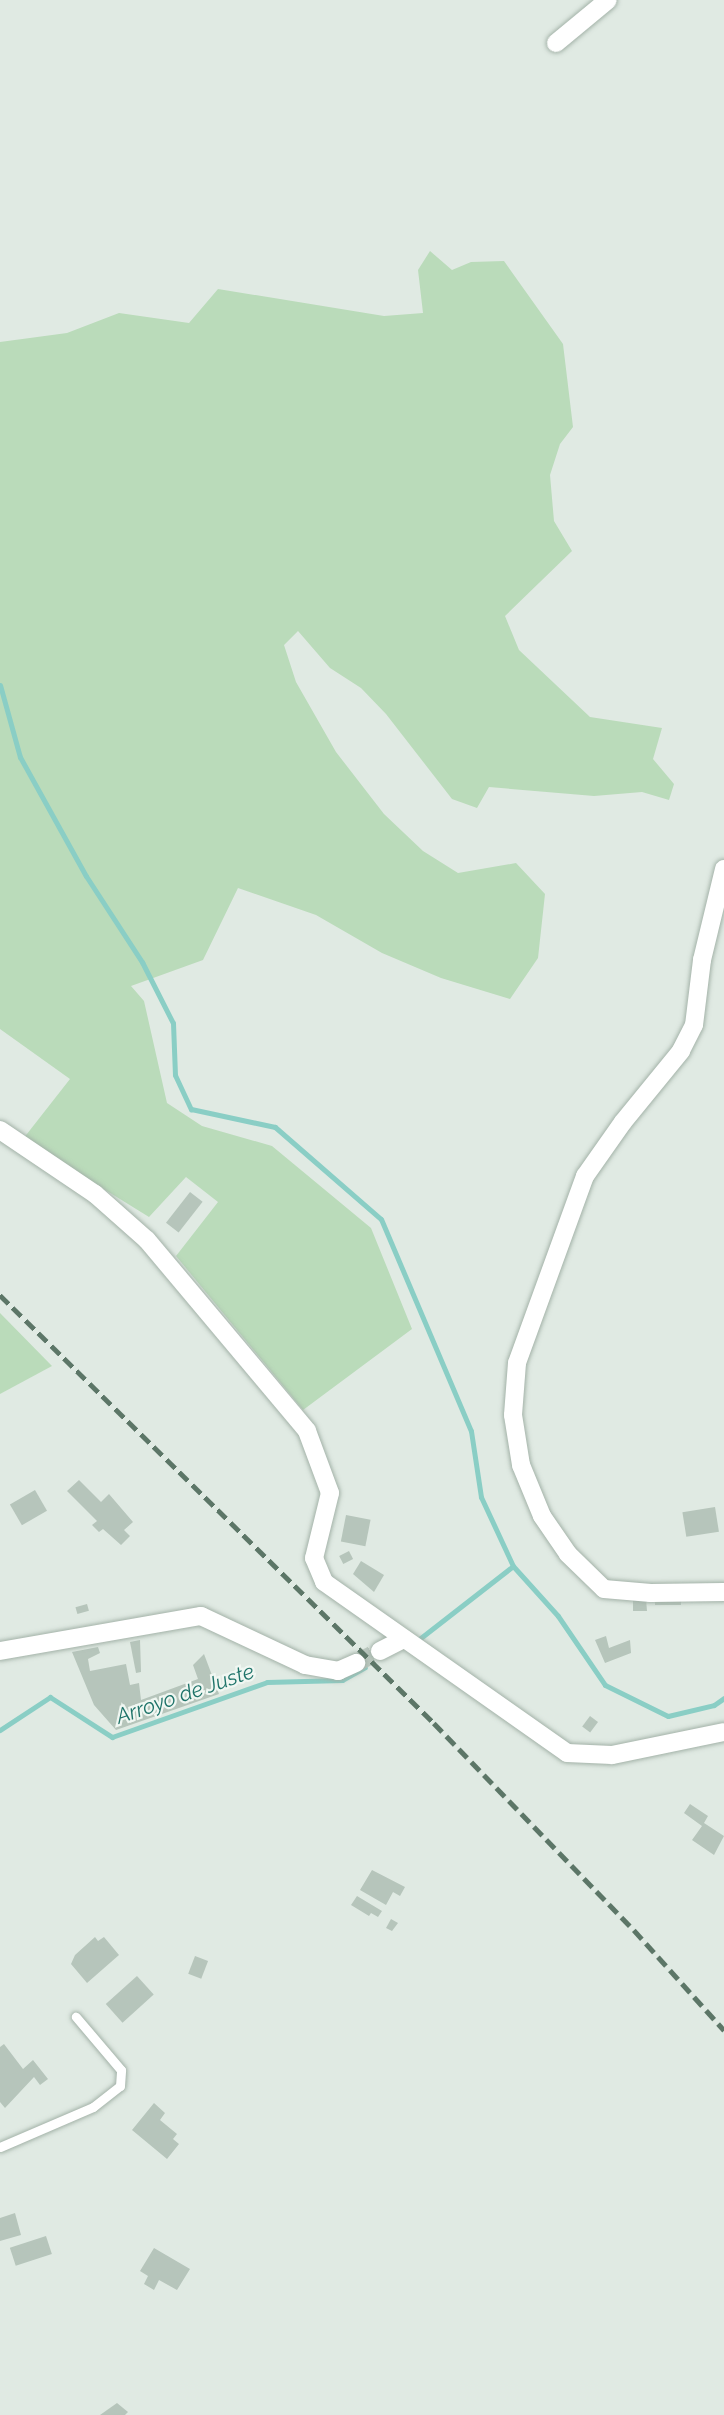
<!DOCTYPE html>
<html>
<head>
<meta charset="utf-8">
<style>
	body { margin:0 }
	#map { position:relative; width:724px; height:2415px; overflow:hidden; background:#e0eae3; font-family:Raleway,sans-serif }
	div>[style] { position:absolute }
	.green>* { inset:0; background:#badbba }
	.stream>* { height:5px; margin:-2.5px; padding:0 2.5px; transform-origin:2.5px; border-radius:2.5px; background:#8acec5 }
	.building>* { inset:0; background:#b6c5bb; transform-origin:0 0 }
	.minor-tunnel>* { height:18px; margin-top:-9px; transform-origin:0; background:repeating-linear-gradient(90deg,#bac7be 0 18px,transparent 0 27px) }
	.roads { filter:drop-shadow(0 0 2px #a3b2a8) drop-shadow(0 0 2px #a3b2a8) }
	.service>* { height:9px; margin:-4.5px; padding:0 4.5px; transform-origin:4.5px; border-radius:4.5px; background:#fff }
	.minor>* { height:18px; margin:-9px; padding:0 9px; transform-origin:9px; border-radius:9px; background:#fff }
	.rail>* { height:4.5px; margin-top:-2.25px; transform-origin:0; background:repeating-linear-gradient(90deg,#5c7667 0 12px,transparent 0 18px) }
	span { translate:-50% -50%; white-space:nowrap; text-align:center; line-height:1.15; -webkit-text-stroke:4.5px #f0f7f2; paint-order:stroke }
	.water-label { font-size:21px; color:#1e7369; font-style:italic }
</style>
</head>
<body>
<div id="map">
	<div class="green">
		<i style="clip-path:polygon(430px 251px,452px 270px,471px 262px,504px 261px,563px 344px,573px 427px,560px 444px,550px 475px,554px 521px,572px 551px,505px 616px,519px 650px,590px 717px,662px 728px,653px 759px,674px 784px,669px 800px,642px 792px,594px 796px,489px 787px,477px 808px,452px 799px,386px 714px,361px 688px,330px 668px,298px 631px,284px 645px,296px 682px,336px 752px,384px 814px,423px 851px,458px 873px,516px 863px,545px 894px,538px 958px,510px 999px,441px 978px,382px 953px,316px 915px,238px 888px,203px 960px,131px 986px,144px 1001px,167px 1103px,202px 1126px,272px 1146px,371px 1228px,412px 1329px,303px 1410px,176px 1256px,218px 1202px,186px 1177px,149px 1217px,23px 1139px,70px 1079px,0 1029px,0 342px,67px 333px,119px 313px,189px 323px,218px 289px,384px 316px,423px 313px,418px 270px)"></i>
		<i style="clip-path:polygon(0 1313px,52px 1366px,0 1394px)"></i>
	</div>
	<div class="stream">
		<i style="left:0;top:685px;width:75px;rotate:74.5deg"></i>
		<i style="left:20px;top:757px;width:136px;rotate:61deg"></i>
		<i style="left:86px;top:876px;width:103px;rotate:56.9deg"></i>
		<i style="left:142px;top:962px;width:68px;rotate:63.1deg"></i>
		<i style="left:173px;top:1023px;width:52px;rotate:87.8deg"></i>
		<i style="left:175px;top:1075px;width:38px;rotate:65deg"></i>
		<i style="left:191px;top:1109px;width:86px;rotate:12.1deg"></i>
		<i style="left:275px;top:1127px;width:140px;rotate:41deg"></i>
		<i style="left:381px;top:1219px;width:230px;rotate:67deg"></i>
		<i style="left:471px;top:1431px;width:67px;rotate:81.4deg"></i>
		<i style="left:481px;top:1497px;width:76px;rotate:65.1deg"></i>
		<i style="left:513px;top:1566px;width:67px;rotate:48deg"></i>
		<i style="left:558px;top:1616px;width:83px;rotate:55.7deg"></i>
		<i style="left:605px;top:1685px;width:70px;rotate:26.2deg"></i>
		<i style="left:668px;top:1716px;width:47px;rotate:-13.4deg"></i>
		<i style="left:714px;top:1705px;width:12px;rotate:-35deg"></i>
		<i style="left:418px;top:1640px;width:120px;rotate:-37.9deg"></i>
		<i style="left:0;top:1730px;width:60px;rotate:-33.4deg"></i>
		<i style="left:50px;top:1697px;width:74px;rotate:32.8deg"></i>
		<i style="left:112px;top:1737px;width:164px;rotate:-19.5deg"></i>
		<i style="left:267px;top:1682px;width:75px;rotate:-1.5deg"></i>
		<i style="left:342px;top:1680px;width:26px;rotate:-29deg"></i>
	</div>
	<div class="building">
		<i style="left:190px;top:1192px;width:16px;height:39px;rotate:38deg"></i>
		<i style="clip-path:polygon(79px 1480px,101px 1502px,109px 1494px,133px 1522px,124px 1530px,130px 1536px,121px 1545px,103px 1529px,99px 1532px,92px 1525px,97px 1521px,67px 1491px)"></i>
		<i style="left:35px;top:1490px;width:24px;height:29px;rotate:60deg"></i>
		<i style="left:715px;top:1507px;width:25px;height:33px;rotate:81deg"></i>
		<i style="left:346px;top:1515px;width:25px;height:27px;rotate:11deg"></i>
		<i style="left:349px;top:1551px;width:9px;height:11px;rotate:63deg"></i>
		<i style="clip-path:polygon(361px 1561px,384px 1575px,374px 1592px,353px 1574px)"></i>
		<i style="clip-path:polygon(646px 1599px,647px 1611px,633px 1611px,633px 1600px)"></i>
		<i style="left:655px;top:1599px;width:26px;height:6px"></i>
		<i style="left:87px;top:1604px;width:7px;height:12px;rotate:74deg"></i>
		<i style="clip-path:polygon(606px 1636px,609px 1648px,630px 1640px,631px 1653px,605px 1663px,595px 1640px)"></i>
		<i style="clip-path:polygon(140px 1640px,141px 1672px,136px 1673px,130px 1642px)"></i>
		<i style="clip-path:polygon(98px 1647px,100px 1653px,88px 1659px,90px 1671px,126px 1664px,130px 1685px,139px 1683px,141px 1700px,198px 1679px,193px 1665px,204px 1654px,219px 1694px,116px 1730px,94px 1705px,72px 1652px)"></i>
		<i style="left:590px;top:1716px;width:10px;height:13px;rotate:37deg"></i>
		<i style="clip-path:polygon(690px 1804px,708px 1816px,704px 1823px,724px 1836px,714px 1855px,692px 1840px,702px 1826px,684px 1813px)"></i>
		<i style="clip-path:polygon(372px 1870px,405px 1887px,400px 1896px,393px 1892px,386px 1905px,360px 1890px)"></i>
		<i style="clip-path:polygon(357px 1896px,382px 1911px,378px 1917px,371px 1913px,369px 1916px,351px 1905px)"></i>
		<i style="clip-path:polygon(391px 1919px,398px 1923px,392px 1931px,386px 1928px)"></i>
		<i style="clip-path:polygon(95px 1937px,98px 1941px,104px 1937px,119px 1955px,87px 1983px,71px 1964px,75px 1955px)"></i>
		<i style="left:195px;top:1956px;width:14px;height:19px;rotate:21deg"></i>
		<i style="left:137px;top:1976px;width:25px;height:42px;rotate:48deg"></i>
		<i style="clip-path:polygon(4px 2044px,23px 2069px,33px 2060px,48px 2079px,40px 2085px,34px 2077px,5px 2108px,0 2102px,0 2047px)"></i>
		<i style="clip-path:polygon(154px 2103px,165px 2113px,160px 2120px,177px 2134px,173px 2139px,179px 2144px,167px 2159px,132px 2130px)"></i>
		<i style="clip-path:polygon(15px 2213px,21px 2235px,0 2241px,0 2218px)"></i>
		<i style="left:46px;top:2236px;width:19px;height:38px;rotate:72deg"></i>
		<i style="clip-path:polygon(154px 2248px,190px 2269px,177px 2290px,159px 2280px,154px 2290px,144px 2284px,148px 2276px,140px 2271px)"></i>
		<i style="clip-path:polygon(117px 2403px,128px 2412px,125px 2415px,100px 2415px)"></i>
	</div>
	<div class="minor-tunnel">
		<i style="left:356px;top:1663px;width:27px;rotate:-27deg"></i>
	</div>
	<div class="roads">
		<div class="service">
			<i style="left:0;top:2147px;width:101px;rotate:-23.3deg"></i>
			<i style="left:93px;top:2107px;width:34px;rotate:-38deg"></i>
			<i style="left:120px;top:2086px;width:16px;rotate:-86deg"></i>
			<i style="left:121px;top:2070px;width:70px;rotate:-130.3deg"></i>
		</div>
		<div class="minor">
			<i style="left:556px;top:43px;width:67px;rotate:-39.6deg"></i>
			<i style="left:724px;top:869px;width:94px;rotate:103.6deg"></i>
			<i style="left:702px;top:960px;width:65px;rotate:97deg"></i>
			<i style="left:694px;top:1025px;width:29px;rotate:117deg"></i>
			<i style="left:681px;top:1051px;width:92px;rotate:129.2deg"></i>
			<i style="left:623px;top:1122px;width:66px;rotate:125.1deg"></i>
			<i style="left:585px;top:1176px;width:199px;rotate:110deg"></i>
			<i style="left:517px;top:1363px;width:52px;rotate:94.4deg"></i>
			<i style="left:513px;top:1415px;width:51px;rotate:80.9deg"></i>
			<i style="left:521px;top:1465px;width:55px;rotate:67.6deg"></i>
			<i style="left:542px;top:1516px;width:46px;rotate:55.6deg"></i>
			<i style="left:568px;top:1554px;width:50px;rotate:44.2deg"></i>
			<i style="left:604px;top:1589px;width:47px;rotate:4.9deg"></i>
			<i style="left:651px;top:1593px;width:73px;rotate:-0.8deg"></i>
			<i style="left:0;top:1130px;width:115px;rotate:34deg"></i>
			<i style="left:95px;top:1194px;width:69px;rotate:41.5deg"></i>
			<i style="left:147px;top:1240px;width:249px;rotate:50deg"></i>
			<i style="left:307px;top:1431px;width:66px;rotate:69.6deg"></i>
			<i style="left:330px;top:1493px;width:67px;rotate:103.8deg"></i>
			<i style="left:314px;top:1558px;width:26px;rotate:67deg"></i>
			<i style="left:324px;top:1582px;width:297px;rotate:35.1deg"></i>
			<i style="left:567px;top:1753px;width:45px;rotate:2.5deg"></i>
			<i style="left:612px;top:1755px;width:114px;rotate:-11.6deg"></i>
			<i style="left:0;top:1651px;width:204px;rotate:-9.9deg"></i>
			<i style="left:201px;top:1616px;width:115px;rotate:25.2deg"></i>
			<i style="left:305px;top:1665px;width:34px;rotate:10deg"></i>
			<i style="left:338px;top:1671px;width:20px;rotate:-24deg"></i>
			<i style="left:380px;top:1651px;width:27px;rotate:-27deg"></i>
		</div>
	</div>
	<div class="rail">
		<i style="left:0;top:1295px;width:610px;rotate:44.6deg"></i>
		<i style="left:434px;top:1723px;width:288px;rotate:46deg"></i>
		<i style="left:634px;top:1930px;width:135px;rotate:48deg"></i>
	</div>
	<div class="water-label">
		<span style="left:185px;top:1694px;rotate:-19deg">Arroyo de Juste</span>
	</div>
</div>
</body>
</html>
